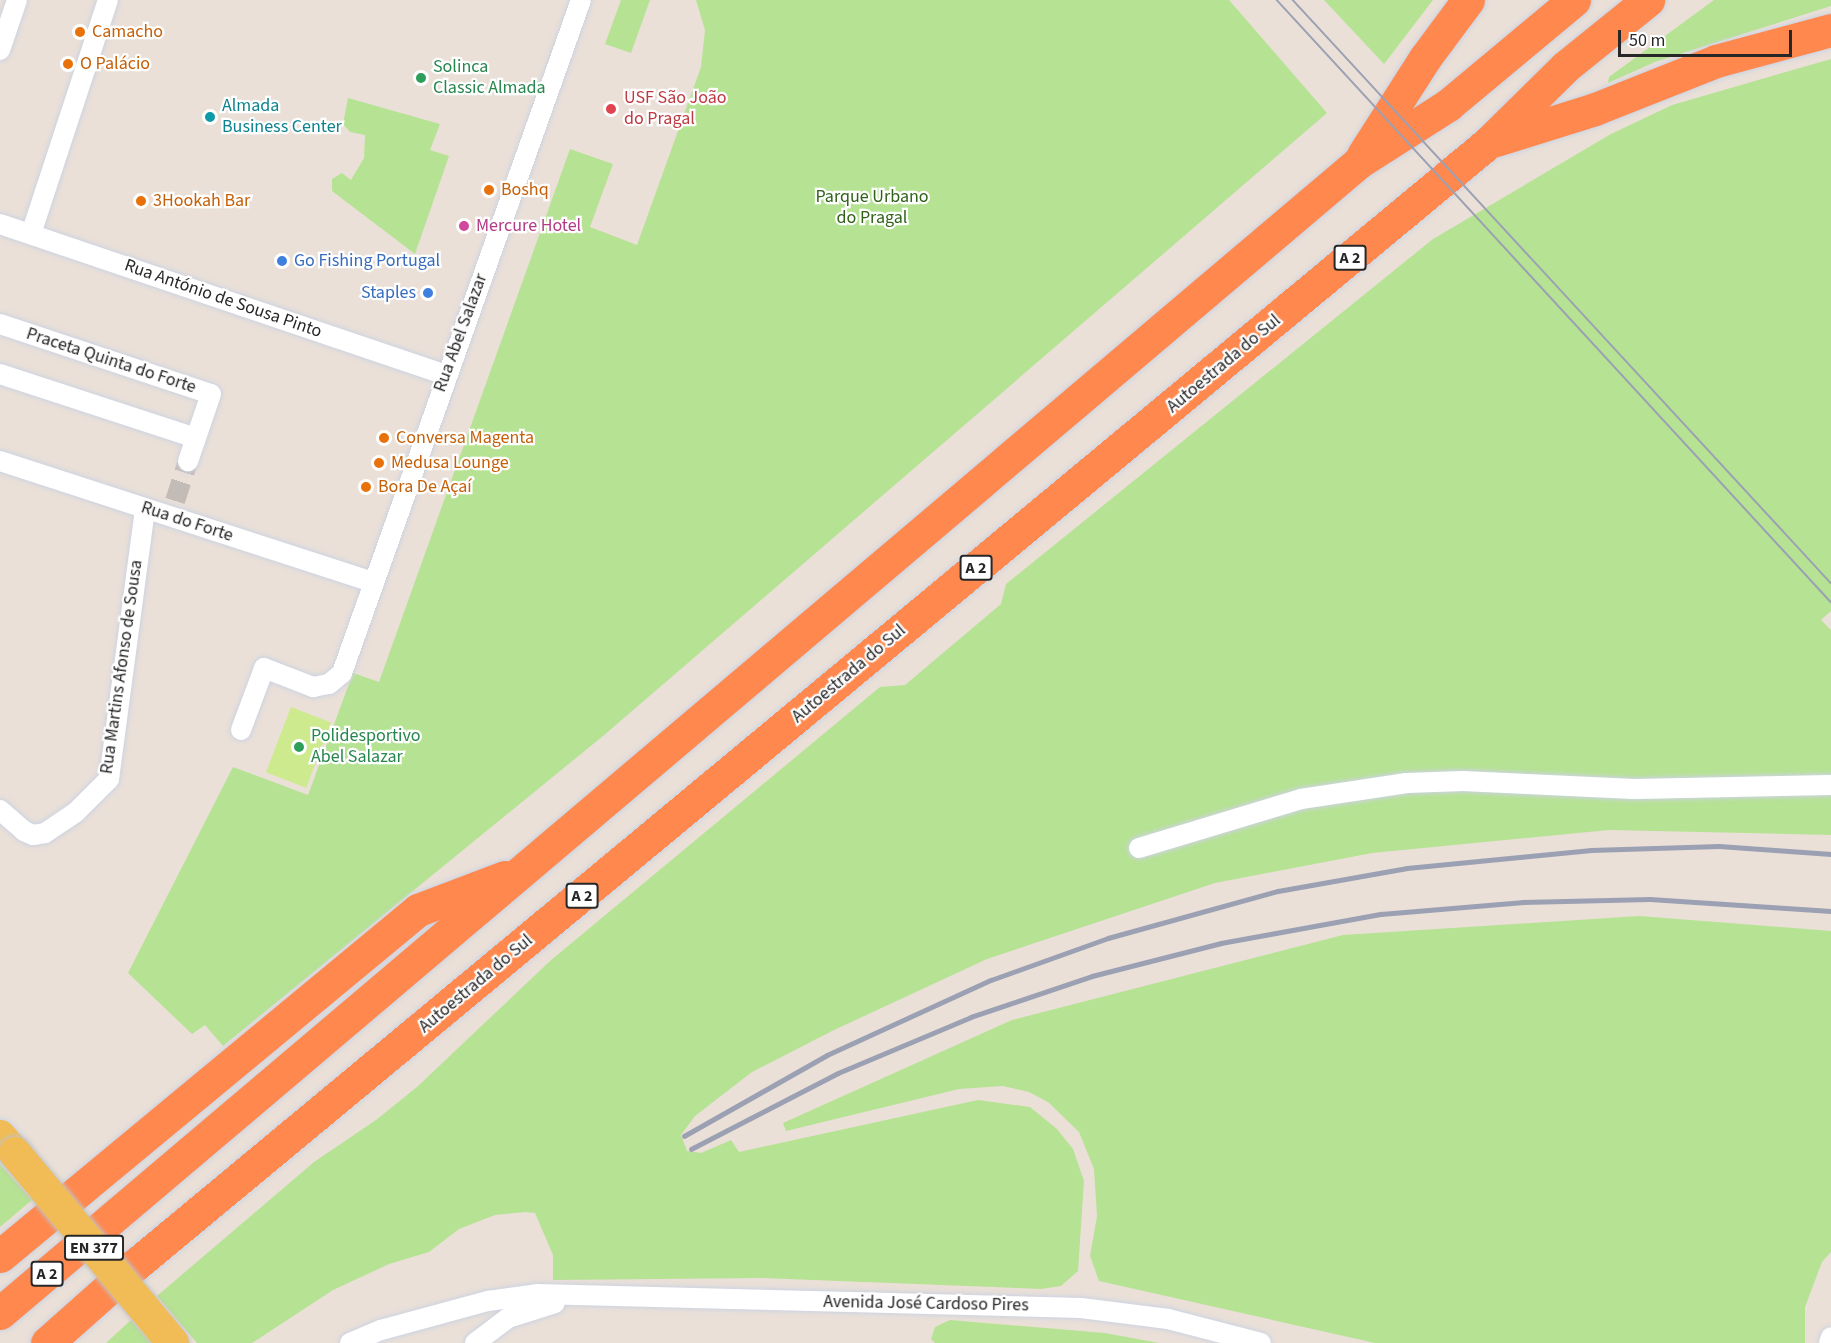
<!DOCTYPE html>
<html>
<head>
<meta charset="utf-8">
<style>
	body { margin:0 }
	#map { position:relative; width:1831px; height:1343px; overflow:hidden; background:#eae0d8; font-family:"Source Sans 3",sans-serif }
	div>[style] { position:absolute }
	.green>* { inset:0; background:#b6e293 }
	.pitch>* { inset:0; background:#cdea8e; transform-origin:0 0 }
	.street-tunnel>* { height:20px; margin-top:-10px; transform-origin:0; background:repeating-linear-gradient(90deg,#c3bbb5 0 20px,transparent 0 30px) }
	.roads { filter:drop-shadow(0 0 2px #cdd3e1) drop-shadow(0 0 2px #cdd3e1) }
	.street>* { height:20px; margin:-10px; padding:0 10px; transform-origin:10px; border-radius:10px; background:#fff }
	.primary>* { height:32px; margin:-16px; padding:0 16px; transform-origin:16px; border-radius:16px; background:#f1bc56 }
	.highway>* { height:33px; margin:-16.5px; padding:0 16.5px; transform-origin:16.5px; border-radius:16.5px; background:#ff884e }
	.tram>* { height:1.5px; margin:-0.75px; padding:0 0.75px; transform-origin:0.75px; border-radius:0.75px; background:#9ba1b2 }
	.rail>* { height:4.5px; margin:-2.25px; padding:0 2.25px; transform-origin:2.25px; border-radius:2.25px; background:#9ba1b2 }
	.bridges { filter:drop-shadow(0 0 2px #c3c3c3) drop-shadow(0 0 2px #c3c3c3) }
	.primary-bridge>* { height:32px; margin:-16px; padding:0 16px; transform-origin:16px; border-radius:16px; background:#f1bc56 }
	.dots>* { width:16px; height:16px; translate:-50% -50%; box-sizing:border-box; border:3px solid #fff; border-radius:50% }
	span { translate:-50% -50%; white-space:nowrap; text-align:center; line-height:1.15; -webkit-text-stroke:4.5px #fff; paint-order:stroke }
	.shield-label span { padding:2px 4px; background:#fff; border:2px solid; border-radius:4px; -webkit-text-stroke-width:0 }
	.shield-label { font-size:16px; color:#272727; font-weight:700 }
	.food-label { font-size:18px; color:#c56008 }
	.left { translate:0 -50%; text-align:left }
	.leisure-label { font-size:18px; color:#27864d }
	.health-label { font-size:18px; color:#be3a42 }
	.culture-label { font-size:18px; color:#0d838f }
	.park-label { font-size:18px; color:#306318 }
	.hotel-label { font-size:18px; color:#b23c85 }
	.shop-label { font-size:18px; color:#366cbe }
	.right { translate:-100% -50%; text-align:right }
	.street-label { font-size:18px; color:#272727 }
	.scale { position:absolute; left:1618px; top:30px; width:174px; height:27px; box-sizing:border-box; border:3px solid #272727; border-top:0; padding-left:8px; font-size:18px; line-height:21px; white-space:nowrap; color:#272727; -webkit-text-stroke:4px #fff; paint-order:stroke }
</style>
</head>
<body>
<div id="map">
	<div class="green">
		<i style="clip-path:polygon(621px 0,650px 0,631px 53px,605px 44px)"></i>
		<i style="clip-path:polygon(696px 0,1229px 0,1327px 113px,603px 736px,223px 1046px,205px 1025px,192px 1034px,128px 973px,233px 767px,308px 795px,353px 673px,379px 682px,570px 149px,613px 164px,590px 227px,637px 245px,701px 67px,705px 30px)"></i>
		<i style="clip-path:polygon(1324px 0,1433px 0,1384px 64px)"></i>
		<i style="clip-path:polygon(1714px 0,1831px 0,1831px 6px,1655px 62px,1608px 83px,1609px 77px)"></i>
		<i style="clip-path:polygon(1831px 59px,1831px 611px,1821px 620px,1831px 630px,1831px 835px,1609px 830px,1372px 853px,1215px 883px,987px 959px,834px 1030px,752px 1072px,695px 1116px,681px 1135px,687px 1151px,701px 1153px,731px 1140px,739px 1152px,978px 1100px,1030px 1107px,1057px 1129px,1073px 1149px,1084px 1181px,1078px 1271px,1061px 1286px,1041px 1289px,761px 1278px,553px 1280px,553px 1255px,535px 1213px,525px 1212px,495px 1215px,459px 1229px,429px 1252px,389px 1264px,333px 1290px,252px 1343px,197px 1343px,157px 1296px,314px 1162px,376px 1120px,417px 1087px,550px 961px,880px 687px,905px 685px,1001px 604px,1006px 584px,1433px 239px,1611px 134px,1672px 105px)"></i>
		<i style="clip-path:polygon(348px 98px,440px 124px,430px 150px,449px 156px,415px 254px,332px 191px,332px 179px,342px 173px,351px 180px,364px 158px,365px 135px,350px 132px,343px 124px)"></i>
		<i style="clip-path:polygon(1639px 916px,1831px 931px,1831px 1252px,1822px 1262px,1805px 1307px,1805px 1343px,1375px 1343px,1099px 1281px,1090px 1256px,1097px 1216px,1094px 1169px,1079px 1132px,1048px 1102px,1029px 1092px,1003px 1086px,959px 1089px,786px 1131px,783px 1123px,1012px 1020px,1343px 935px)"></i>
		<i style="clip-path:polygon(0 1164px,32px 1200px,0 1227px)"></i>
		<i style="clip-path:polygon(131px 1320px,151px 1343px,106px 1343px)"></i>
		<i style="clip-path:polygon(950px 1320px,1105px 1333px,1159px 1343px,935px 1343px,931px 1339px,935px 1327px)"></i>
	</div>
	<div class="pitch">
		<i style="left:291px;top:707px;width:43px;height:70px;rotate:21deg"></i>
	</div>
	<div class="street-tunnel">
		<i style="left:175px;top:501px;width:42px;rotate:-72deg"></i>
	</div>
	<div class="roads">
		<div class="street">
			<i style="left:0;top:50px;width:53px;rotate:-71.2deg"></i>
			<i style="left:0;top:224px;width:471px;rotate:18.7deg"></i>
			<i style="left:31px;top:234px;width:246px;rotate:-71.8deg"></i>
			<i style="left:0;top:324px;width:222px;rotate:18.4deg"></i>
			<i style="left:211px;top:394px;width:71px;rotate:108.9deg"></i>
			<i style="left:0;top:374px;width:206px;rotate:18.1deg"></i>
			<i style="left:0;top:461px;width:392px;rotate:18deg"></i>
			<i style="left:241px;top:730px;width:66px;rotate:-69.6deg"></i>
			<i style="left:264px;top:668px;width:53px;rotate:21.2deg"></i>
			<i style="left:313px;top:687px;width:16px;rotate:-11deg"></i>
			<i style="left:329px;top:684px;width:17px;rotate:-40deg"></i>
			<i style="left:342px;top:673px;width:714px;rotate:-70.45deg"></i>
			<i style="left:0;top:810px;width:32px;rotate:41deg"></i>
			<i style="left:24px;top:831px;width:10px;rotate:24deg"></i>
			<i style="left:33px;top:835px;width:12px;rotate:-9deg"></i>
			<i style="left:45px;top:833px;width:36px;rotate:-34deg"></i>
			<i style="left:75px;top:813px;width:48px;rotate:-45deg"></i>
			<i style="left:109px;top:779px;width:272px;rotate:-82.4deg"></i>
			<i style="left:1139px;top:848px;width:169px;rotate:-16.8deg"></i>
			<i style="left:1301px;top:799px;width:107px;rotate:-8.6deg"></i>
			<i style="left:1407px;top:783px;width:56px;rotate:-2deg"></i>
			<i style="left:1463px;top:781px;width:171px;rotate:2.7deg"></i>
			<i style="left:1634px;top:789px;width:197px;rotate:-1.2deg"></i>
			<i style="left:350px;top:1343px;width:34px;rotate:-23deg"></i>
			<i style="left:381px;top:1330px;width:111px;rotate:-15.2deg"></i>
			<i style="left:488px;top:1301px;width:49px;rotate:-8.1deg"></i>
			<i style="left:537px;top:1294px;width:544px;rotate:1.47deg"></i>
			<i style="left:1081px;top:1308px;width:88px;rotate:7.2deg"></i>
			<i style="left:1168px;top:1319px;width:96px;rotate:14.5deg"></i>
			<i style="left:475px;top:1343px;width:41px;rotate:-37.1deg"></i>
			<i style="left:508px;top:1318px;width:49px;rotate:-17.7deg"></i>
			<i style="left:1829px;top:1343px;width:6px;rotate:-72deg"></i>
		</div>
		<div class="primary">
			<i style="left:0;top:1136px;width:23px;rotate:49deg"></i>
		</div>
		<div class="highway">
			<i style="left:1496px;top:140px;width:104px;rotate:-17.4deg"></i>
			<i style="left:1595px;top:109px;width:130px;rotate:-21.6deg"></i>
			<i style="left:1716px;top:61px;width:119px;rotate:-15.1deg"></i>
			<i style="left:1363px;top:155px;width:115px;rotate:-57.4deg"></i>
			<i style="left:1425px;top:58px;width:72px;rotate:-53.4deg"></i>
			<i style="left:0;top:1256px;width:543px;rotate:-39.62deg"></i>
			<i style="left:418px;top:910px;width:93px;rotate:-20.8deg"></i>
			<i style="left:0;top:1313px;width:1781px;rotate:-40.26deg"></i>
			<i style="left:1359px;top:162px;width:106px;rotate:-32.6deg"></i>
			<i style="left:1448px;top:105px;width:164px;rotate:-39.8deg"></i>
			<i style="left:47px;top:1343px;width:118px;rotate:-41.6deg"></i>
			<i style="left:135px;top:1265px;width:1758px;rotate:-39.67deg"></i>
			<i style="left:1488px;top:143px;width:108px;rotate:-44.6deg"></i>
			<i style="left:1565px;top:67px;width:107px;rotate:-38.9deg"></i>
		</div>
	</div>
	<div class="tram">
		<i style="left:1277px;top:0;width:818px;rotate:47.38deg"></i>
		<i style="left:1293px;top:0;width:793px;rotate:47.3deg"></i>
	</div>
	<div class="rail">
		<i style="left:684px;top:1136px;width:164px;rotate:-29.5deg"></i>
		<i style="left:827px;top:1055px;width:180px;rotate:-24.6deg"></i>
		<i style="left:991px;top:980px;width:124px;rotate:-19.7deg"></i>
		<i style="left:1108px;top:938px;width:176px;rotate:-15.5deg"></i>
		<i style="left:1278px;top:891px;width:131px;rotate:-10.1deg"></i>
		<i style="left:1407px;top:868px;width:185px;rotate:-5.6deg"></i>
		<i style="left:1591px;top:850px;width:128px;rotate:-1.8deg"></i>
		<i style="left:1719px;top:846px;width:112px;rotate:4.1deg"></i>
		<i style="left:691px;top:1149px;width:165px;rotate:-27.3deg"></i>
		<i style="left:838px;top:1073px;width:144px;rotate:-22.8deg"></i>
		<i style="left:971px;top:1017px;width:128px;rotate:-18.7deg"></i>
		<i style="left:1092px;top:976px;width:133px;rotate:-14.3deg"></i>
		<i style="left:1221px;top:943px;width:163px;rotate:-10.3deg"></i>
		<i style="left:1381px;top:914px;width:143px;rotate:-4.8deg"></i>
		<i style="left:1523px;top:902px;width:127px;rotate:-1.4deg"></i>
		<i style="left:1650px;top:899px;width:181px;rotate:3.8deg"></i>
	</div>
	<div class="bridges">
		<div class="primary-bridge">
			<i style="left:15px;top:1153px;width:247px;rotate:50.3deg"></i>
		</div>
	</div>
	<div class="dots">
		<i style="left:80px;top:32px;background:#e8710a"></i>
		<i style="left:68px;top:64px;background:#e8710a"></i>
		<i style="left:421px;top:78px;background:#2e9e5b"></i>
		<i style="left:611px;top:109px;background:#e0444e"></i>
		<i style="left:210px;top:117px;background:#0f9aa8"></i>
		<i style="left:489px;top:190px;background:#e8710a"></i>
		<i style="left:141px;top:201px;background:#e8710a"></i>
		<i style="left:464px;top:226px;background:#d1479c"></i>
		<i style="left:282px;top:261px;background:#3f7fe0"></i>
		<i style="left:428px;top:293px;background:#3f7fe0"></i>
		<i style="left:384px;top:438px;background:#e8710a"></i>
		<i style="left:379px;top:463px;background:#e8710a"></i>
		<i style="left:366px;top:487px;background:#e8710a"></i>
		<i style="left:299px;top:747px;background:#2e9e5b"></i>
	</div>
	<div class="shield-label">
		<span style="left:1350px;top:258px">A 2</span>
		<span style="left:976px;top:568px">A 2</span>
		<span style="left:582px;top:896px">A 2</span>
		<span style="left:94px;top:1248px">EN 377</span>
		<span style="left:47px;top:1274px">A 2</span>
	</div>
	<div class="food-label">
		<span class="left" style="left:92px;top:32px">Camacho</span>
		<span class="left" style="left:80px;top:64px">O Palácio</span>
		<span class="left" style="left:501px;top:190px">Boshq</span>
		<span class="left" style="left:153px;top:201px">3Hookah Bar</span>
		<span class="left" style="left:396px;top:438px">Conversa Magenta</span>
		<span class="left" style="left:391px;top:463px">Medusa Lounge</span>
		<span class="left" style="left:378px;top:487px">Bora De Açaí</span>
	</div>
	<div class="leisure-label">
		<span class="left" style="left:433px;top:78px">Solinca<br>Classic Almada</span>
		<span class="left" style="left:311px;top:747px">Polidesportivo<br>Abel Salazar</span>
	</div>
	<div class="health-label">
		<span class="left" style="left:624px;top:109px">USF São João<br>do Pragal</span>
	</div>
	<div class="culture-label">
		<span class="left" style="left:222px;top:117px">Almada<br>Business Center</span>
	</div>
	<div class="park-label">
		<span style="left:872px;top:208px">Parque Urbano<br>do Pragal</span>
	</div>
	<div class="hotel-label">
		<span class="left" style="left:476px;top:226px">Mercure Hotel</span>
	</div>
	<div class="shop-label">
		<span class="left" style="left:294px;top:261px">Go Fishing Portugal</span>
		<span class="right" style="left:416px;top:293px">Staples</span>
	</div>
	<div class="street-label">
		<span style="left:223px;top:299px;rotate:19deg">Rua António de Sousa Pinto</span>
		<span style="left:461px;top:333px;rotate:-70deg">Rua Abel Salazar</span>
		<span style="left:111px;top:361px;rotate:18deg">Praceta Quinta do Forte</span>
		<span style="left:1224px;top:364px;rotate:-40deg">Autoestrada do Sul</span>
		<span style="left:187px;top:522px;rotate:18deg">Rua do Forte</span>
		<span style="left:122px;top:667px;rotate:-82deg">Rua Martins Afonso de Sousa</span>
		<span style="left:849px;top:674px;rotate:-40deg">Autoestrada do Sul</span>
		<span style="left:476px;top:984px;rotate:-40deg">Autoestrada do Sul</span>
		<span style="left:926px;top:1304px;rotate:1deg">Avenida José Cardoso Pires</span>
	</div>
	<div class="scale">50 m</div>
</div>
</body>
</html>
